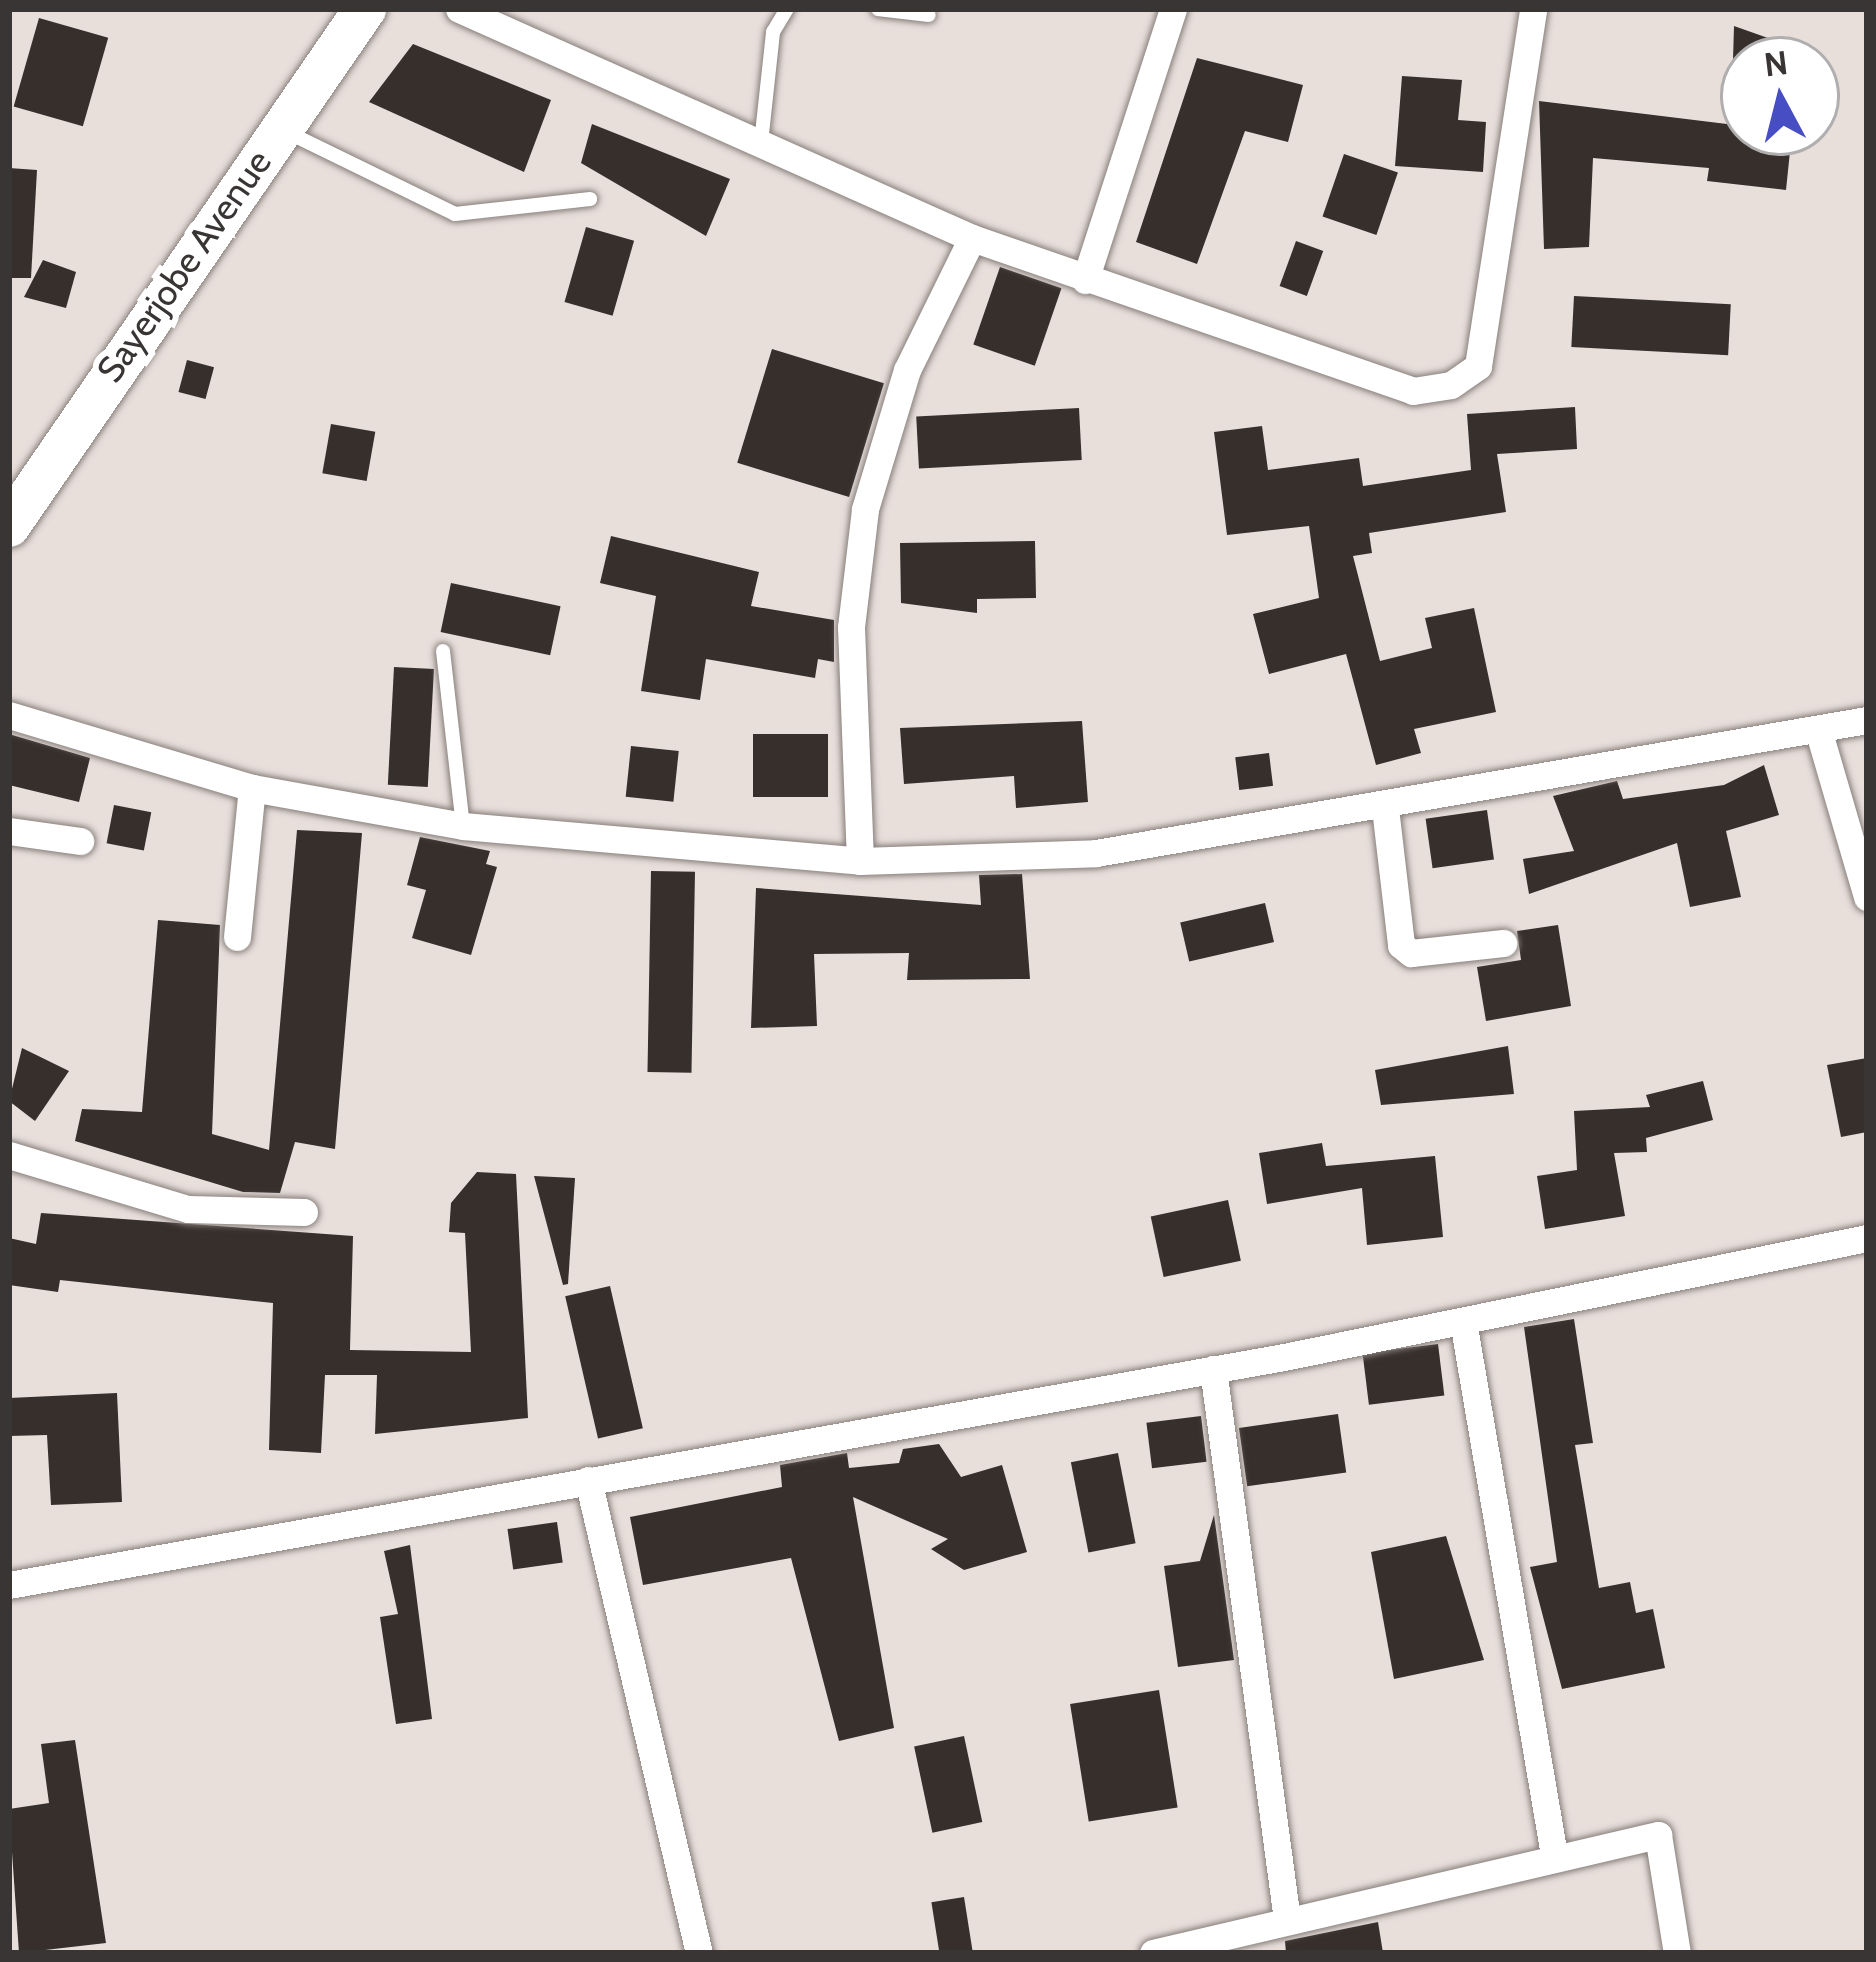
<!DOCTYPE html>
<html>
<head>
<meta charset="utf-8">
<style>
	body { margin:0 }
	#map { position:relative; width:1876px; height:1962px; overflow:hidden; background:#e8dfdb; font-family:Cabin,sans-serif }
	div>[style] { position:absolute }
	.building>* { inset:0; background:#362f2c; transform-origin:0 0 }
	.roads { filter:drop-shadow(0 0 3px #877f7b) drop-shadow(0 0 3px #877f7b) }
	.lane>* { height:14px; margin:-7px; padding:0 7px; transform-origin:7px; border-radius:7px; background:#fff }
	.street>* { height:27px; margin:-13.5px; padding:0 13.5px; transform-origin:13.5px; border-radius:13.5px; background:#fff }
	.primary>* { height:42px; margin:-21px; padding:0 21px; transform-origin:21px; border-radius:21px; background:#fff }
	span { translate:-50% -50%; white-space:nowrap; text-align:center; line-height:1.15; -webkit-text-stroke:12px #fff; paint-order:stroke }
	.street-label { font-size:36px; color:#393534 }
	.frame { position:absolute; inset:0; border:12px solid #393534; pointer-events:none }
	.north { position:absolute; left:1720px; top:36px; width:120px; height:120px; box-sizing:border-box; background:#fff; border:3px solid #b0aeae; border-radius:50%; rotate:353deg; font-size:33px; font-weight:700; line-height:48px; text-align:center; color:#393534 }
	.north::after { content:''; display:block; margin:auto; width:42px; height:54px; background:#474dc2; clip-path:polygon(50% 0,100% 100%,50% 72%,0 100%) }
</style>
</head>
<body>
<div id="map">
	<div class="building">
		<i style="left:39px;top:18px;width:72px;height:92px;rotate:16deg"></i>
		<i style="clip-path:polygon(1734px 26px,1819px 56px,1819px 60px,1733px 60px)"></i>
		<i style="clip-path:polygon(413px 44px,551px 100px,524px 172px,369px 102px)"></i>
		<i style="clip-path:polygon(1197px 58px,1303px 85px,1288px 142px,1245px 131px,1197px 264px,1136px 242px)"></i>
		<i style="clip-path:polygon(1402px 76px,1462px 80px,1458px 120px,1486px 122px,1483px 172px,1395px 166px)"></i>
		<i style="clip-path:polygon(1539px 101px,1792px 132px,1786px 190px,1707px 181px,1709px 168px,1593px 158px,1589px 247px,1544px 249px)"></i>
		<i style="clip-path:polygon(592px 124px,730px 179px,706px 236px,581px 163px)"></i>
		<i style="left:1344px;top:154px;width:57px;height:66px;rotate:19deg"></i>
		<i style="clip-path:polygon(9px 168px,37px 170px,31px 278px,9px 278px)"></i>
		<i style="left:586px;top:227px;width:50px;height:78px;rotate:16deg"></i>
		<i style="left:1296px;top:241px;width:29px;height:48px;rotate:20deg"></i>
		<i style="clip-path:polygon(43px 260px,76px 272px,66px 308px,24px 297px)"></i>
		<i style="left:1000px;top:267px;width:65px;height:82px;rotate:19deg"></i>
		<i style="left:1574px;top:296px;width:157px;height:51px;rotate:3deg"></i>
		<i style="left:772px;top:349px;width:117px;height:119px;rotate:17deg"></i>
		<i style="left:187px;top:360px;width:28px;height:33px;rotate:15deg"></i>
		<i style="clip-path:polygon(1575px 407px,1577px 449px,1497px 454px,1506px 512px,1369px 533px,1372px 553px,1353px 556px,1380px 661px,1432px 648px,1425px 618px,1474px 608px,1496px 712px,1414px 729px,1421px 753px,1376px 765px,1346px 654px,1269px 674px,1253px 614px,1319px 598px,1309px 526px,1227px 535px,1214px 432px,1262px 426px,1268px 470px,1359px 458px,1363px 486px,1471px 470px,1467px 414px)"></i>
		<i style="left:1079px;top:408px;width:52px;height:163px;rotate:87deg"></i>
		<i style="left:331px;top:424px;width:45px;height:50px;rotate:10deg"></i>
		<i style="clip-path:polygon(611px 536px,759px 572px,751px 606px,834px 620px,834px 662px,818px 659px,815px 678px,706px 659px,700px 700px,641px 691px,656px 596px,600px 583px)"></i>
		<i style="clip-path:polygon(1035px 541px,1036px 598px,977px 599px,977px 613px,901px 603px,900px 543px)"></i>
		<i style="left:451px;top:583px;width:112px;height:50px;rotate:12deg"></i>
		<i style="left:394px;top:667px;width:40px;height:118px;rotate:3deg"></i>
		<i style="clip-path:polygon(1082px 721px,1088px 802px,1016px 808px,1014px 776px,904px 784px,900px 728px)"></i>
		<i style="clip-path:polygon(9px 734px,90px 758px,79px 802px,9px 785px)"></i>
		<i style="left:753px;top:734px;width:75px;height:63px"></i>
		<i style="left:631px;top:746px;width:48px;height:51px;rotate:6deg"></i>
		<i style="left:1269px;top:753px;width:33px;height:34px;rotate:83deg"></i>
		<i style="clip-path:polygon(1764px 765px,1779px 815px,1726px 831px,1741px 897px,1690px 907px,1677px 843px,1529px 894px,1523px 859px,1574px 851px,1553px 796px,1617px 781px,1623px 799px,1724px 785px)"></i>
		<i style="left:114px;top:805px;width:38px;height:39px;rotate:11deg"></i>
		<i style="left:1487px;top:810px;width:50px;height:62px;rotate:82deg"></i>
		<i style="clip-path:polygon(297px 830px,362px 833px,335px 1149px,295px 1142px,280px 1193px,243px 1192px,75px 1141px,82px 1109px,142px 1112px,158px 920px,220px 925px,212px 1134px,269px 1150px)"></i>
		<i style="clip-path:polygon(420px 837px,490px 851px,486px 864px,497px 867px,471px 955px,412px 938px,426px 890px,407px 885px)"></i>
		<i style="left:651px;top:871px;width:44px;height:201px;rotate:1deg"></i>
		<i style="clip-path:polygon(1022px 874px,1030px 979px,907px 980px,909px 953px,814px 954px,817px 1026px,751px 1028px,756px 888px,981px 905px,979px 875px)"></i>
		<i style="left:1265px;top:903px;width:40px;height:87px;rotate:77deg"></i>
		<i style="clip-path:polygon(1558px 925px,1571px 1006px,1486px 1021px,1477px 967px,1521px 960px,1517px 931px)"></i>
		<i style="clip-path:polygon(1508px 1046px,1514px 1094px,1381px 1105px,1375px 1070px)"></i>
		<i style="clip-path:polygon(22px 1048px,69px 1071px,35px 1121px,9px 1101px)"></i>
		<i style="clip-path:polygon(1867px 1058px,1867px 1132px,1841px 1137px,1827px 1065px)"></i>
		<i style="clip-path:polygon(1703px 1081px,1713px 1120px,1646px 1138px,1647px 1152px,1614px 1153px,1625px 1216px,1545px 1229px,1537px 1176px,1577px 1170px,1574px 1111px,1650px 1107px,1646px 1095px)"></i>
		<i style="clip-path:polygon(1322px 1143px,1326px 1166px,1435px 1156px,1443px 1237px,1367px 1245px,1362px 1188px,1267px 1204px,1259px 1153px)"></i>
		<i style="clip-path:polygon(477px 1172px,516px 1174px,528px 1418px,375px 1434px,377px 1375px,325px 1375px,321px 1453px,269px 1450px,273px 1303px,60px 1280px,58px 1292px,9px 1285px,9px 1238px,36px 1244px,41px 1213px,353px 1236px,350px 1350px,471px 1352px,465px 1233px,449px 1232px,451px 1203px)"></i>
		<i style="clip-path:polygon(534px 1176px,575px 1178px,568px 1284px,563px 1285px)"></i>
		<i style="left:1228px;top:1200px;width:62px;height:79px;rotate:78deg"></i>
		<i style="left:610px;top:1286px;width:146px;height:46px;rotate:77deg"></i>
		<i style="clip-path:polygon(1574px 1319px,1593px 1443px,1575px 1445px,1599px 1588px,1630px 1582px,1636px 1613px,1653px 1609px,1665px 1668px,1562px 1689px,1530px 1567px,1557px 1562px,1524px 1327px)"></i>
		<i style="left:1438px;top:1344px;width:52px;height:76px;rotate:83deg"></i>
		<i style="clip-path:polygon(117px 1393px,122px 1502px,51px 1505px,47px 1435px,9px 1436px,9px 1398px)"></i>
		<i style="left:1338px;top:1414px;width:59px;height:100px;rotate:82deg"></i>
		<i style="left:1201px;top:1416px;width:46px;height:55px;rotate:83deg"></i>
		<i style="clip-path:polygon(939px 1444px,961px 1477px,1002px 1465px,1027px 1552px,964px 1570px,931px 1549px,948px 1539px,853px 1497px,894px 1728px,839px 1741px,791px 1558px,643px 1585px,630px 1517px,782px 1487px,780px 1465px,847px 1453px,849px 1468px,899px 1463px,903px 1449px)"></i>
		<i style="left:1118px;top:1453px;width:92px;height:48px;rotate:79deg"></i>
		<i style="clip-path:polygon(1214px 1515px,1234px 1660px,1178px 1667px,1164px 1566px,1200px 1561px)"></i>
		<i style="left:557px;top:1522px;width:41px;height:50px;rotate:82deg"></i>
		<i style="clip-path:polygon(1446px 1536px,1484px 1660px,1394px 1679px,1371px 1552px)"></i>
		<i style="clip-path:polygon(410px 1545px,432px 1719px,396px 1724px,380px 1617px,398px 1614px,384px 1551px)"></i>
		<i style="left:1159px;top:1690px;width:119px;height:90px;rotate:81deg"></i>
		<i style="left:964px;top:1736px;width:88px;height:51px;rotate:78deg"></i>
		<i style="clip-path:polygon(75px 1740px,106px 1943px,19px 1953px,9px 1809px,49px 1803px,41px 1744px)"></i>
		<i style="left:964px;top:1897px;width:57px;height:33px;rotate:81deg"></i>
		<i style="clip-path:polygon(1378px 1922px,1383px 1953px,1286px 1953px,1285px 1941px)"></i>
	</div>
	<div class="roads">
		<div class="lane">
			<i style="left:878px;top:9px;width:51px;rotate:6.7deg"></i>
			<i style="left:285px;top:131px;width:189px;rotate:26deg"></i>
			<i style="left:455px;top:214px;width:136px;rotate:-6.3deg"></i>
			<i style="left:761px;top:143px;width:112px;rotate:-83.8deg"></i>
			<i style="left:773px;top:32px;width:27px;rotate:-59deg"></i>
			<i style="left:443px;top:651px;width:176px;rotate:83.5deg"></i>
		</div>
		<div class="street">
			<i style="left:459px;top:9px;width:562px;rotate:24.06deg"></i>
			<i style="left:972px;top:238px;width:467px;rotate:19.1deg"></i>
			<i style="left:1413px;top:391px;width:38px;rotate:-9deg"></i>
			<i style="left:1451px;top:385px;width:33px;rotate:-35deg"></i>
			<i style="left:1478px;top:366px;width:361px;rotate:-81.2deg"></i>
			<i style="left:1085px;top:280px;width:285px;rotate:-72deg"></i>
			<i style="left:9px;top:715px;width:254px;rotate:16.7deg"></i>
			<i style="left:252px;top:788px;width:214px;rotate:10.2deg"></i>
			<i style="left:463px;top:826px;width:399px;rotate:5deg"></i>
			<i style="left:860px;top:861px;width:236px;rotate:-1.9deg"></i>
			<i style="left:1096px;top:853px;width:782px;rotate:-9.79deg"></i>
			<i style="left:1820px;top:736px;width:168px;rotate:73.7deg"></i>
			<i style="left:1385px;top:808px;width:138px;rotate:83.3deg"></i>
			<i style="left:1401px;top:945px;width:13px;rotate:39deg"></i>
			<i style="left:1411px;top:953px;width:93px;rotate:-6.2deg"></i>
			<i style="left:9px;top:831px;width:72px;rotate:8deg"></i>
			<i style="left:860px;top:861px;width:234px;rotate:-92.2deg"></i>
			<i style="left:851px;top:627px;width:119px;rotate:-83.2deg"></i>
			<i style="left:865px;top:509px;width:145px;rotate:-73.2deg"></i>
			<i style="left:907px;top:370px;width:147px;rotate:-63.8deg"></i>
			<i style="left:237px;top:937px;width:150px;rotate:-84.3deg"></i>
			<i style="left:9px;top:1155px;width:187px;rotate:16.8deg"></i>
			<i style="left:188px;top:1209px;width:116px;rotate:1.5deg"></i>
			<i style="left:1463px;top:1321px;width:542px;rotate:80.33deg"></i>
			<i style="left:1213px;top:1369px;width:556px;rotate:82.35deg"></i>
			<i style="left:588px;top:1480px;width:486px;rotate:76.8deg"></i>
			<i style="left:9px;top:1585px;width:1295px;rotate:-10.14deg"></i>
			<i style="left:1284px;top:1357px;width:595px;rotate:-11.54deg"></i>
			<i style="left:1153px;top:1953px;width:519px;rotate:-13.15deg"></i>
			<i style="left:1658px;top:1835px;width:120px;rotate:80.9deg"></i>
		</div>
		<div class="primary">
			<i style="left:9px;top:526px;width:628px;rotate:-55.45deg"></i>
		</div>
	</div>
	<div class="street-label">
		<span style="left:184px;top:266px;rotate:-55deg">Sayerjobe Avenue</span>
	</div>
	<div class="frame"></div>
	<div class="north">N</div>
</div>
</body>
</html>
